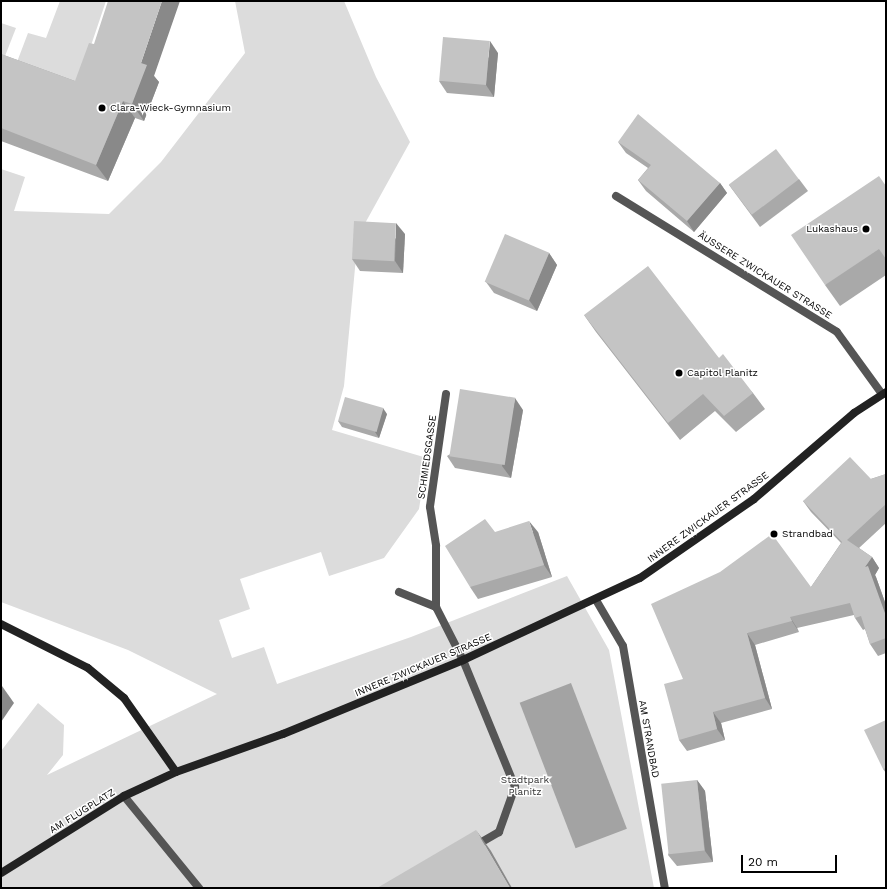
<!DOCTYPE html>
<html>
<head>
<meta charset="utf-8">
<style>
	body { margin:0 }
	#map { position:relative; width:887px; height:889px; overflow:hidden; background:#fff; font-family:"Work Sans",sans-serif }
	div>[style] { position:absolute }
	.green>* { inset:0; background:#dcdcdc }
	.water>* { inset:0; background:#a3a3a3; transform-origin:0 0 }
	.service>* { height:8px; margin:-4px; padding:0 4px; transform-origin:4px; border-radius:4px; background:#555 }
	.minor>* { height:8px; margin:-4px; padding:0 4px; transform-origin:4px; border-radius:4px; background:#555 }
	.secondary>* { height:8px; margin:-4px; padding:0 4px; transform-origin:4px; border-radius:4px; background:#222 }
	.wall>* { inset:0; background:#a9a9a9 }
	.shaded-wall>* { inset:0; background:#898989 }
	.building>* { inset:0; background:#c4c4c4; transform-origin:0 0 }
	.dots>* { width:11px; height:11px; translate:-50% -50%; box-sizing:border-box; border:2px solid #fff; border-radius:50% }
	span { translate:-50% -50%; white-space:nowrap; text-align:center; line-height:1.15; -webkit-text-stroke:3px #fff; paint-order:stroke }
	.poi-label { font-size:10px; color:#000 }
	.left { translate:0 -50%; text-align:left }
	.right { translate:-100% -50%; text-align:right }
	.street-label { font-size:10px; color:#000 }
	.park-label { font-size:10px; color:#333 }
	.frame { position:absolute; inset:0; border:2px solid #000; pointer-events:none }
	.scale { position:absolute; left:741px; top:855px; width:96px; height:18px; box-sizing:border-box; border:2px solid #000; border-top:0; padding-left:5px; font-size:12px; line-height:14px; white-space:nowrap; color:#000; -webkit-text-stroke:3px #fff; paint-order:stroke }
</style>
</head>
<body>
<div id="map">
	<div class="green">
		<i style="clip-path:polygon(60px 1px,106px 1px,78px 84px,17px 62px,28px 33px,46px 38px)"></i>
		<i style="clip-path:polygon(235px 1px,344px 1px,376px 77px,410px 142px,358px 236px,344px 386px,332px 430px,427px 458px,419px 509px,384px 558px,329px 576px,321px 552px,240px 579px,250px 609px,219px 620px,232px 658px,264px 647px,277px 684px,411px 637px,567px 576px,609px 650px,654px 888px,1px 888px,1px 751px,38px 703px,64px 725px,63px 755px,47px 775px,217px 694px,128px 650px,1px 602px,1px 169px,25px 177px,14px 211px,109px 214px,161px 162px,245px 53px)"></i>
		<i style="clip-path:polygon(1px 23px,16px 28px,5px 56px,1px 54px)"></i>
	</div>
	<div class="water">
		<i style="left:571px;top:683px;width:156px;height:55px;rotate:69deg"></i>
	</div>
	<div class="service">
		<i style="left:616px;top:196px;width:259px;rotate:31.6deg"></i>
		<i style="left:837px;top:332px;width:77px;rotate:54deg"></i>
		<i style="left:399px;top:592px;width:40px;rotate:22deg"></i>
		<i style="left:463px;top:660px;width:137px;rotate:67.7deg"></i>
		<i style="left:515px;top:787px;width:48px;rotate:109.6deg"></i>
		<i style="left:499px;top:832px;width:28px;rotate:150deg"></i>
		<i style="left:124px;top:796px;width:119px;rotate:50.8deg"></i>
	</div>
	<div class="minor">
		<i style="left:446px;top:394px;width:114px;rotate:98.1deg"></i>
		<i style="left:430px;top:507px;width:39px;rotate:81deg"></i>
		<i style="left:436px;top:546px;width:61px;rotate:90deg"></i>
		<i style="left:436px;top:607px;width:59px;rotate:63deg"></i>
		<i style="left:596px;top:600px;width:53px;rotate:59.6deg"></i>
		<i style="left:623px;top:646px;width:246px;rotate:80.2deg"></i>
	</div>
	<div class="secondary">
		<i style="left:1px;top:624px;width:97px;rotate:26.8deg"></i>
		<i style="left:88px;top:668px;width:47px;rotate:39.8deg"></i>
		<i style="left:124px;top:698px;width:90px;rotate:54.9deg"></i>
		<i style="left:1px;top:873px;width:145px;rotate:-32deg"></i>
		<i style="left:124px;top:796px;width:57px;rotate:-24.8deg"></i>
		<i style="left:176px;top:772px;width:114px;rotate:-19.6deg"></i>
		<i style="left:283px;top:734px;width:195px;rotate:-22.3deg"></i>
		<i style="left:463px;top:660px;width:195px;rotate:-24.9deg"></i>
		<i style="left:640px;top:578px;width:139px;rotate:-34.7deg"></i>
		<i style="left:754px;top:499px;width:132px;rotate:-40.7deg"></i>
		<i style="left:854px;top:413px;width:38px;rotate:-33deg"></i>
	</div>
	<div class="wall">
		<i style="clip-path:polygon(498px 53px,494px 97px,447px 93px,439px 81px)"></i>
		<i style="clip-path:polygon(1px 54px,75px 81px,154px 76px,159px 82px,144px 121px,135px 118px,108px 181px,1px 141px)"></i>
		<i style="clip-path:polygon(618px 142px,720px 183px,727px 193px,694px 232px,646px 191px,638px 180px,648px 168px,626px 153px)"></i>
		<i style="clip-path:polygon(799px 179px,808px 191px,760px 227px,729px 185px)"></i>
		<i style="clip-path:polygon(886px 186px,886px 275px,840px 306px,825px 285px)"></i>
		<i style="clip-path:polygon(405px 234px,403px 273px,360px 271px,352px 259px)"></i>
		<i style="clip-path:polygon(549px 253px,557px 265px,537px 311px,494px 293px,486px 282px)"></i>
		<i style="clip-path:polygon(584px 315px,719px 358px,753px 393px,765px 409px,736px 432px,715px 411px,680px 440px,596px 332px)"></i>
		<i style="clip-path:polygon(523px 410px,511px 478px,455px 468px,447px 456px)"></i>
		<i style="clip-path:polygon(387px 414px,379px 438px,342px 427px,338px 421px)"></i>
		<i style="clip-path:polygon(886px 474px,886px 523px,859px 548px,872px 557px,879px 568px,875px 575px,876px 577px,886px 605px,886px 653px,878px 656px,870px 644px,865px 629px,863px 630px,855px 618px,854px 615px,797px 628px,799px 632px,755px 645px,772px 709px,721px 723px,725px 740px,687px 751px,679px 740px,683px 679px,811px 587px,841px 543px,811px 512px,803px 501px)"></i>
		<i style="clip-path:polygon(495px 532px,538px 532px,552px 577px,478px 599px,470px 587px)"></i>
		<i style="clip-path:polygon(886px 720px,886px 773px,883px 769px)"></i>
		<i style="clip-path:polygon(697px 780px,705px 791px,713px 862px,677px 866px,668px 855px)"></i>
	</div>
	<div class="shaded-wall">
		<i style="clip-path:polygon(162px 1px,180px 1px,154px 76px,159px 82px,144px 121px,132px 104px,141px 63px)"></i>
		<i style="clip-path:polygon(490px 41px,498px 53px,494px 97px,486px 85px)"></i>
		<i style="clip-path:polygon(123px 101px,135px 118px,108px 181px,96px 165px)"></i>
		<i style="clip-path:polygon(720px 183px,727px 193px,694px 232px,687px 221px)"></i>
		<i style="clip-path:polygon(396px 223px,405px 234px,403px 273px,395px 261px)"></i>
		<i style="clip-path:polygon(549px 253px,557px 265px,537px 311px,529px 300px)"></i>
		<i style="clip-path:polygon(515px 398px,523px 410px,511px 478px,502px 466px)"></i>
		<i style="clip-path:polygon(383px 408px,387px 414px,379px 438px,375px 432px)"></i>
		<i style="clip-path:polygon(529px 521px,538px 532px,552px 577px,544px 565px)"></i>
		<i style="clip-path:polygon(872px 557px,879px 568px,875px 575px,876px 577px,886px 605px,886px 616px,865px 567px)"></i>
		<i style="clip-path:polygon(790px 617px,797px 628px,799px 632px,792px 621px)"></i>
		<i style="clip-path:polygon(747px 633px,755px 645px,772px 709px,765px 698px)"></i>
		<i style="clip-path:polygon(2px 686px,14px 703px,1px 722px,1px 687px)"></i>
		<i style="clip-path:polygon(713px 712px,721px 723px,725px 740px,717px 729px)"></i>
		<i style="clip-path:polygon(697px 780px,705px 791px,713px 862px,705px 851px)"></i>
		<i style="clip-path:polygon(476px 830px,491px 851px,512px 888px,510px 888px)"></i>
	</div>
	<div class="building">
		<i style="clip-path:polygon(108px 1px,162px 1px,141px 63px,147px 65px,132px 104px,123px 101px,96px 165px,1px 128px,1px 54px,75px 81px,89px 43px,94px 44px)"></i>
		<i style="left:443px;top:37px;width:47px;height:44px;rotate:5deg"></i>
		<i style="clip-path:polygon(638px 114px,720px 183px,687px 221px,638px 180px,651px 165px,618px 142px)"></i>
		<i style="left:776px;top:149px;width:38px;height:59px;rotate:53deg"></i>
		<i style="clip-path:polygon(879px 176px,886px 186px,886px 259px,879px 249px,825px 285px,791px 235px)"></i>
		<i style="left:354px;top:221px;width:42px;height:38px;rotate:3deg"></i>
		<i style="left:505px;top:234px;width:48px;height:52px;rotate:23deg"></i>
		<i style="clip-path:polygon(648px 266px,719px 358px,723px 354px,753px 393px,724px 416px,703px 394px,668px 423px,584px 315px)"></i>
		<i style="left:460px;top:389px;width:56px;height:68px;rotate:9deg"></i>
		<i style="left:345px;top:397px;width:40px;height:25px;rotate:16deg"></i>
		<i style="clip-path:polygon(850px 457px,871px 479px,886px 474px,886px 504px,847px 540px,872px 557px,865px 567px,868px 566px,886px 616px,886px 638px,870px 644px,861px 616px,855px 618px,850px 603px,790px 617px,792px 621px,747px 633px,765px 698px,713px 712px,717px 729px,679px 740px,664px 684px,683px 679px,651px 604px,720px 572px,772px 534px,811px 587px,842px 542px,803px 501px)"></i>
		<i style="clip-path:polygon(485px 519px,495px 532px,529px 521px,544px 565px,470px 587px,445px 546px)"></i>
		<i style="clip-path:polygon(886px 720px,886px 768px,883px 769px,864px 730px)"></i>
		<i style="left:697px;top:780px;width:71px;height:36px;rotate:84deg"></i>
		<i style="clip-path:polygon(476px 830px,510px 888px,377px 888px)"></i>
	</div>
	<div class="dots">
		<i style="left:102px;top:108px;background:#000"></i>
		<i style="left:866px;top:229px;background:#000"></i>
		<i style="left:679px;top:373px;background:#000"></i>
		<i style="left:774px;top:534px;background:#000"></i>
	</div>
	<div class="poi-label">
		<span class="left" style="left:110px;top:108px">Clara-Wieck-Gymnasium</span>
		<span class="right" style="left:858px;top:229px">Lukashaus</span>
		<span class="left" style="left:687px;top:373px">Capitol Planitz</span>
		<span class="left" style="left:782px;top:534px">Strandbad</span>
	</div>
	<div class="street-label">
		<span style="left:765px;top:275px;rotate:32deg">ÄUSSERE ZWICKAUER STRASSE</span>
		<span style="left:427px;top:457px;rotate:-82deg">SCHMIEDSGASSE</span>
		<span style="left:708px;top:517px;rotate:-36deg">INNERE ZWICKAUER STRASSE</span>
		<span style="left:423px;top:665px;rotate:-23deg">INNERE ZWICKAUER STRASSE</span>
		<span style="left:649px;top:739px;rotate:80deg">AM STRANDBAD</span>
		<span style="left:82px;top:811px;rotate:-32deg">AM FLUGPLATZ</span>
	</div>
	<div class="park-label">
		<span style="left:525px;top:785px">Stadtpark<br>Planitz</span>
	</div>
	<div class="frame"></div>
	<div class="scale">20 m</div>
</div>
</body>
</html>
